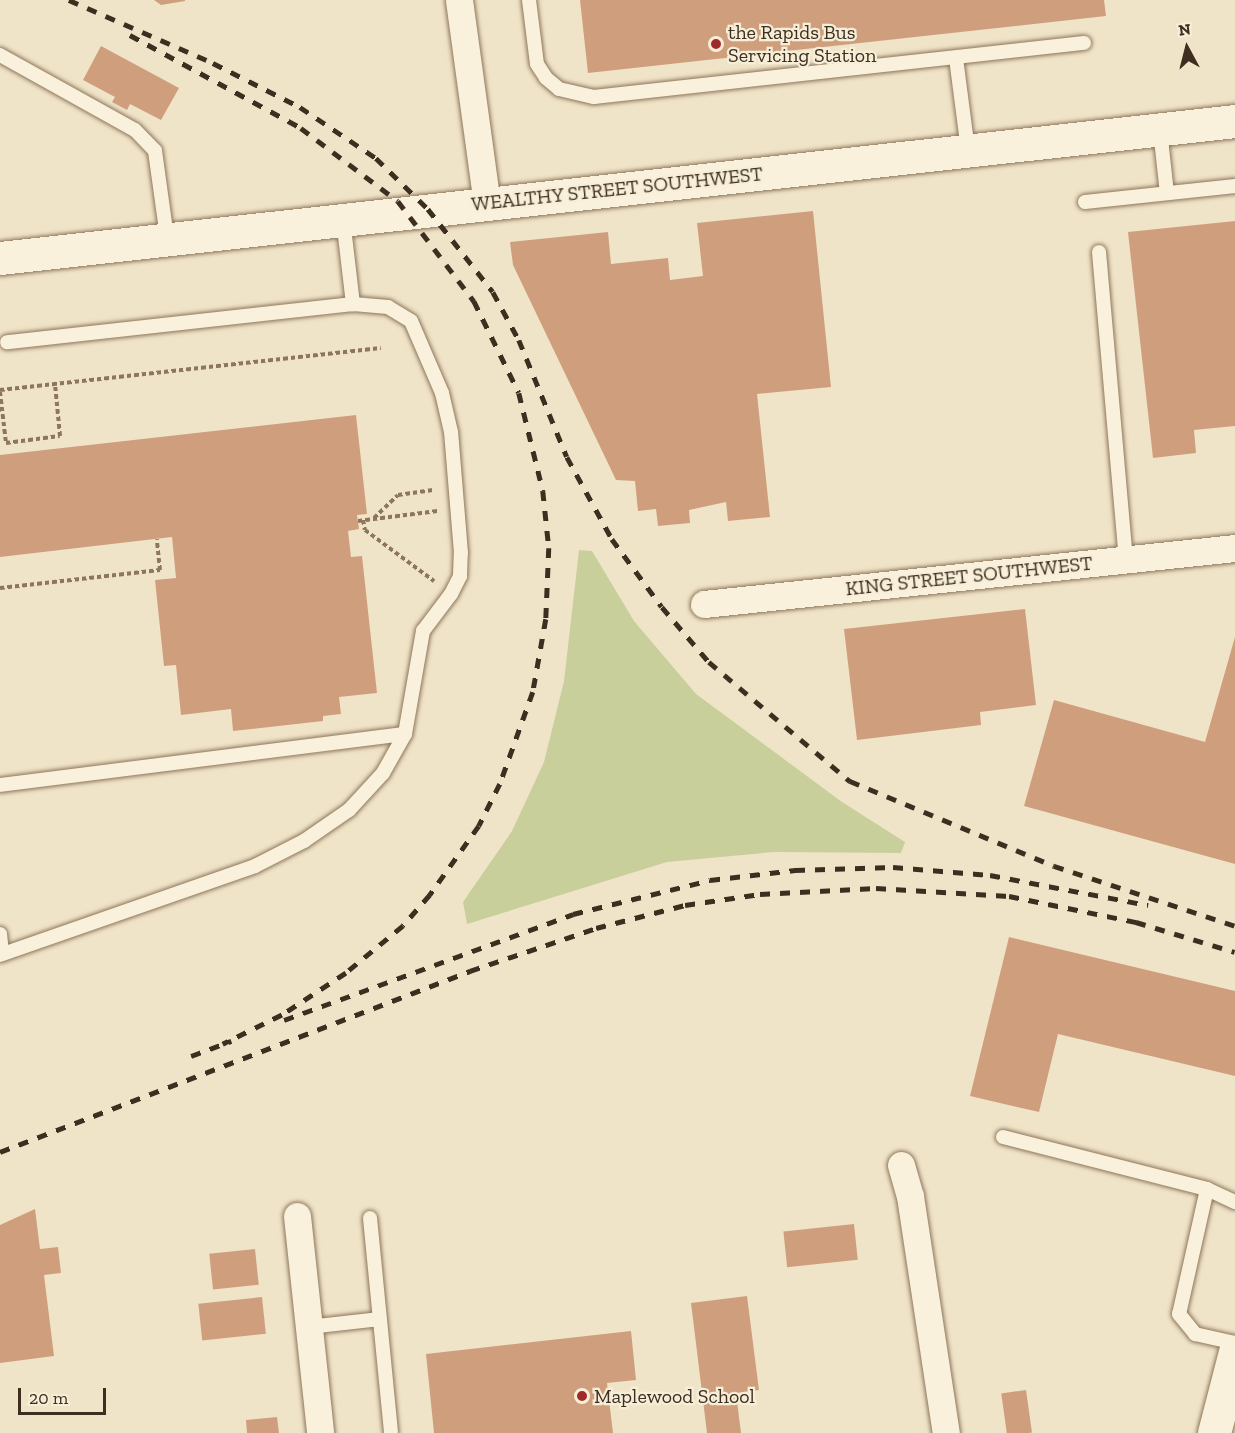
<!DOCTYPE html>
<html>
<head>
<meta charset="utf-8">
<style>
	body { margin:0 }
	#map { position:relative; width:1235px; height:1433px; overflow:hidden; background:#f0e4c8; font-family:"Zilla Slab",serif }
	div>[style] { position:absolute }
	.green>* { inset:0; background:#c9cf9b }
	.building>* { inset:0; background:#cf9f7d; transform-origin:0 0 }
	.path>* { height:4px; margin-top:-2px; transform-origin:0; background:repeating-linear-gradient(90deg,#8d765c 0 4.5px,transparent 0 7.5px) }
	.roads { filter:drop-shadow(0 0 2px #8d765c) drop-shadow(0 0 2px #8d765c) }
	.lane>* { height:14px; margin:-7px; padding:0 7px; transform-origin:7px; border-radius:7px; background:#faf1dc }
	.street>* { height:27px; margin:-13.5px; padding:0 13.5px; transform-origin:13.5px; border-radius:13.5px; background:#faf1dc }
	.secondary>* { height:33px; margin:-16.5px; padding:0 16.5px; transform-origin:16.5px; border-radius:16.5px; background:#faf1dc }
	.rail>* { height:4.5px; margin-top:-2.25px; transform-origin:0; background:repeating-linear-gradient(90deg,#3d2e20 0 10px,transparent 0 20px) }
	.dots>* { width:16px; height:16px; translate:-50% -50%; box-sizing:border-box; border:3px solid #f7eed8; border-radius:50% }
	span { translate:-50% -50%; white-space:nowrap; text-align:center; line-height:1.15; -webkit-text-stroke:4.5px #f7eed8; paint-order:stroke }
	.poi-label { font-size:20px; color:#3d2e20 }
	.left { translate:0 -50%; text-align:left }
	.street-label { font-size:20px; color:#3d2e20 }
	.north { position:absolute; left:1157px; top:18px; width:60px; height:60px; -webkit-text-stroke:4px #f7eed8; paint-order:stroke; rotate:353deg; font-size:16px; font-weight:700; line-height:24px; text-align:center; color:#3d2e20 }
	.north::after { content:''; display:block; margin:auto; width:21px; height:27px; background:#3d2e20; clip-path:polygon(50% 0,100% 100%,50% 72%,0 100%) }
	.scale { position:absolute; left:18px; top:1388px; width:88px; height:27px; box-sizing:border-box; border:3px solid #3d2e20; border-top:0; padding-left:8px; font-size:18px; line-height:21px; white-space:nowrap; color:#3d2e20; -webkit-text-stroke:4px #f7eed8; paint-order:stroke }
</style>
</head>
<body>
<div id="map">
	<div class="green">
		<i style="clip-path:polygon(579px 550px,592px 551px,634px 621px,696px 694px,842px 802px,905px 842px,901px 853px,774px 852px,667px 862px,467px 924px,463px 902px,512px 831px,544px 762px,564px 681px)"></i>
	</div>
	<div class="building">
		<i style="clip-path:polygon(154px 0,185px 0,185px 1px,161px 5px)"></i>
		<i style="clip-path:polygon(580px 0,1104px 0,1106px 16px,588px 73px)"></i>
		<i style="clip-path:polygon(101px 46px,179px 88px,161px 120px,130px 104px,127px 110px,112px 102px,115px 97px,83px 80px)"></i>
		<i style="clip-path:polygon(813px 211px,831px 387px,757px 394px,770px 517px,728px 521px,726px 502px,689px 510px,690px 523px,658px 526px,656px 509px,638px 511px,635px 481px,616px 480px,513px 265px,510px 242px,608px 232px,611px 264px,668px 258px,670px 280px,703px 276px,697px 223px)"></i>
		<i style="clip-path:polygon(1235px 221px,1235px 426px,1194px 430px,1196px 453px,1153px 458px,1128px 232px)"></i>
		<i style="clip-path:polygon(356px 415px,367px 514px,357px 515px,359px 529px,348px 531px,351px 557px,362px 556px,377px 693px,339px 697px,341px 714px,323px 716px,323px 721px,233px 731px,231px 709px,181px 715px,176px 665px,164px 666px,155px 580px,176px 578px,172px 537px,0 557px,0 455px)"></i>
		<i style="clip-path:polygon(1025px 609px,1036px 705px,980px 712px,981px 725px,857px 740px,844px 629px)"></i>
		<i style="clip-path:polygon(1235px 637px,1235px 864px,1024px 806px,1054px 700px,1205px 742px)"></i>
		<i style="clip-path:polygon(1009px 937px,1235px 991px,1235px 1076px,1058px 1034px,1039px 1112px,970px 1096px)"></i>
		<i style="clip-path:polygon(35px 1209px,40px 1249px,58px 1247px,61px 1273px,44px 1275px,54px 1356px,0 1363px,0 1225px)"></i>
		<i style="left:854px;top:1224px;width:36px;height:71px;rotate:84deg"></i>
		<i style="left:255px;top:1249px;width:36px;height:46px;rotate:84deg"></i>
		<i style="clip-path:polygon(747px 1296px,759px 1390px,736px 1393px,741px 1433px,707px 1433px,691px 1303px)"></i>
		<i style="left:262px;top:1297px;width:37px;height:64px;rotate:84deg"></i>
		<i style="clip-path:polygon(631px 1331px,636px 1380px,607px 1383px,613px 1433px,434px 1433px,426px 1354px)"></i>
		<i style="left:1026px;top:1390px;width:43px;height:25px;rotate:82deg"></i>
		<i style="clip-path:polygon(277px 1417px,279px 1433px,247px 1433px,246px 1420px)"></i>
	</div>
	<div class="path">
		<i style="left:0;top:390px;width:383px;rotate:-6.3deg"></i>
		<i style="left:0;top:392px;width:51px;rotate:83.3deg"></i>
		<i style="left:6px;top:443px;width:54px;rotate:-7.4deg"></i>
		<i style="left:60px;top:436px;width:52px;rotate:-95.5deg"></i>
		<i style="left:374px;top:518px;width:33px;rotate:-44deg"></i>
		<i style="left:398px;top:495px;width:37px;rotate:-8deg"></i>
		<i style="left:363px;top:520px;width:10px;rotate:79deg"></i>
		<i style="left:365px;top:530px;width:86px;rotate:36.5deg"></i>
		<i style="left:358px;top:521px;width:80px;rotate:-7.2deg"></i>
		<i style="left:0;top:588px;width:161px;rotate:-6.4deg"></i>
		<i style="left:160px;top:570px;width:31px;rotate:-96deg"></i>
	</div>
	<div class="roads">
		<div class="lane">
			<i style="left:529px;top:0;width:64px;rotate:82.9deg"></i>
			<i style="left:537px;top:64px;width:17px;rotate:57deg"></i>
			<i style="left:546px;top:78px;width:17px;rotate:40deg"></i>
			<i style="left:559px;top:89px;width:36px;rotate:13deg"></i>
			<i style="left:594px;top:97px;width:493px;rotate:-6.3deg"></i>
			<i style="left:0;top:55px;width:154px;rotate:29.1deg"></i>
			<i style="left:135px;top:130px;width:29px;rotate:46deg"></i>
			<i style="left:155px;top:151px;width:88px;rotate:82.1deg"></i>
			<i style="left:956px;top:58px;width:94px;rotate:82.6deg"></i>
			<i style="left:1160px;top:130px;width:63px;rotate:83.7deg"></i>
			<i style="left:1085px;top:202px;width:151px;rotate:-6.1deg"></i>
			<i style="left:343px;top:219px;width:86px;rotate:83.3deg"></i>
			<i style="left:1099px;top:252px;width:308px;rotate:85deg"></i>
			<i style="left:0;top:785px;width:408px;rotate:-7.2deg"></i>
			<i style="left:0;top:934px;width:20px;rotate:84deg"></i>
			<i style="left:0;top:955px;width:270px;rotate:-19.2deg"></i>
			<i style="left:255px;top:866px;width:55px;rotate:-27deg"></i>
			<i style="left:304px;top:841px;width:55px;rotate:-34.6deg"></i>
			<i style="left:349px;top:810px;width:50px;rotate:-47.4deg"></i>
			<i style="left:383px;top:773px;width:45px;rotate:-60.6deg"></i>
			<i style="left:405px;top:734px;width:105px;rotate:-80.1deg"></i>
			<i style="left:423px;top:631px;width:46px;rotate:-52.9deg"></i>
			<i style="left:451px;top:594px;width:20px;rotate:-63deg"></i>
			<i style="left:460px;top:576px;width:23px;rotate:-88deg"></i>
			<i style="left:461px;top:553px;width:121px;rotate:-94.7deg"></i>
			<i style="left:451px;top:432px;width:40px;rotate:-103deg"></i>
			<i style="left:442px;top:393px;width:78px;rotate:-113.3deg"></i>
			<i style="left:411px;top:321px;width:27px;rotate:-149deg"></i>
			<i style="left:388px;top:307px;width:35px;rotate:-175deg"></i>
			<i style="left:353px;top:304px;width:348px;rotate:173.7deg"></i>
			<i style="left:1003px;top:1137px;width:211px;rotate:14.3deg"></i>
			<i style="left:1207px;top:1189px;width:31px;rotate:25deg"></i>
			<i style="left:1207px;top:1189px;width:128px;rotate:102.6deg"></i>
			<i style="left:1179px;top:1314px;width:26px;rotate:51deg"></i>
			<i style="left:1195px;top:1334px;width:41px;rotate:12.7deg"></i>
			<i style="left:370px;top:1218px;width:215px;rotate:84.4deg"></i>
			<i style="left:309px;top:1327px;width:71px;rotate:-6.4deg"></i>
		</div>
		<div class="street">
			<i style="left:459px;top:0;width:206px;rotate:82.2deg"></i>
			<i style="left:704px;top:604px;width:534px;rotate:-6.02deg"></i>
			<i style="left:901px;top:1165px;width:32px;rotate:74deg"></i>
			<i style="left:910px;top:1196px;width:240px;rotate:81.4deg"></i>
			<i style="left:297px;top:1216px;width:218px;rotate:83.9deg"></i>
		</div>
		<div class="secondary">
			<i style="left:0;top:258px;width:1243px;rotate:-6.33deg"></i>
			<i style="left:1214px;top:1433px;width:84px;rotate:-75.5deg"></i>
		</div>
	</div>
	<div class="rail">
		<i style="left:69px;top:0;width:157px;rotate:23.6deg"></i>
		<i style="left:213px;top:63px;width:97px;rotate:26.8deg"></i>
		<i style="left:300px;top:107px;width:92px;rotate:33.9deg"></i>
		<i style="left:376px;top:158px;width:73px;rotate:44.4deg"></i>
		<i style="left:428px;top:209px;width:105px;rotate:51.9deg"></i>
		<i style="left:493px;top:292px;width:55px;rotate:61.6deg"></i>
		<i style="left:519px;top:340px;width:126px;rotate:67.7deg"></i>
		<i style="left:567px;top:457px;width:94px;rotate:61.2deg"></i>
		<i style="left:612px;top:539px;width:84px;rotate:53.7deg"></i>
		<i style="left:662px;top:607px;width:72px;rotate:49.5deg"></i>
		<i style="left:709px;top:662px;width:185px;rotate:40.2deg"></i>
		<i style="left:850px;top:781px;width:221px;rotate:22.6deg"></i>
		<i style="left:1054px;top:866px;width:191px;rotate:18.3deg"></i>
		<i style="left:130px;top:35px;width:195px;rotate:28.5deg"></i>
		<i style="left:301px;top:128px;width:121px;rotate:37deg"></i>
		<i style="left:398px;top:201px;width:126px;rotate:52.8deg"></i>
		<i style="left:474px;top:301px;width:102px;rotate:63.9deg"></i>
		<i style="left:519px;top:393px;width:101px;rotate:76.2deg"></i>
		<i style="left:543px;top:491px;width:57px;rotate:84deg"></i>
		<i style="left:549px;top:548px;width:71px;rotate:92.4deg"></i>
		<i style="left:546px;top:619px;width:74px;rotate:100.1deg"></i>
		<i style="left:533px;top:692px;width:98px;rotate:109.7deg"></i>
		<i style="left:500px;top:784px;width:47px;rotate:116.6deg"></i>
		<i style="left:479px;top:826px;width:85px;rotate:125.4deg"></i>
		<i style="left:430px;top:895px;width:41px;rotate:131.1deg"></i>
		<i style="left:403px;top:926px;width:74px;rotate:140.5deg"></i>
		<i style="left:346px;top:973px;width:77px;rotate:146.7deg"></i>
		<i style="left:282px;top:1015px;width:66px;rotate:153.8deg"></i>
		<i style="left:284px;top:1020px;width:308px;rotate:-20.1deg"></i>
		<i style="left:573px;top:914px;width:141px;rotate:-13.9deg"></i>
		<i style="left:710px;top:880px;width:86px;rotate:-6.7deg"></i>
		<i style="left:795px;top:870px;width:98px;rotate:-1.8deg"></i>
		<i style="left:893px;top:867px;width:97px;rotate:4.7deg"></i>
		<i style="left:990px;top:875px;width:161px;rotate:10.8deg"></i>
		<i style="left:191px;top:1056px;width:43px;rotate:-20.6deg"></i>
		<i style="left:0;top:1152px;width:504px;rotate:-21.06deg"></i>
		<i style="left:470px;top:971px;width:133px;rotate:-18.8deg"></i>
		<i style="left:596px;top:928px;width:92px;rotate:-14.5deg"></i>
		<i style="left:685px;top:905px;width:76px;rotate:-8.3deg"></i>
		<i style="left:760px;top:894px;width:116px;rotate:-3deg"></i>
		<i style="left:876px;top:888px;width:133px;rotate:3.4deg"></i>
		<i style="left:1009px;top:896px;width:130px;rotate:11.6deg"></i>
		<i style="left:1136px;top:922px;width:103px;rotate:16.9deg"></i>
	</div>
	<div class="dots">
		<i style="left:716px;top:44px;background:#9e2a2b"></i>
		<i style="left:582px;top:1396px;background:#9e2a2b"></i>
	</div>
	<div class="poi-label">
		<span class="left" style="left:728px;top:44px">the Rapids Bus<br>Servicing Station</span>
		<span class="left" style="left:594px;top:1396px">Maplewood School</span>
	</div>
	<div class="street-label">
		<span style="left:617px;top:189px;rotate:-6deg">WEALTHY STREET SOUTHWEST</span>
		<span style="left:969px;top:576px;rotate:-6deg">KING STREET SOUTHWEST</span>
	</div>
	<div class="north">N</div>
	<div class="scale">20 m</div>
</div>
</body>
</html>
